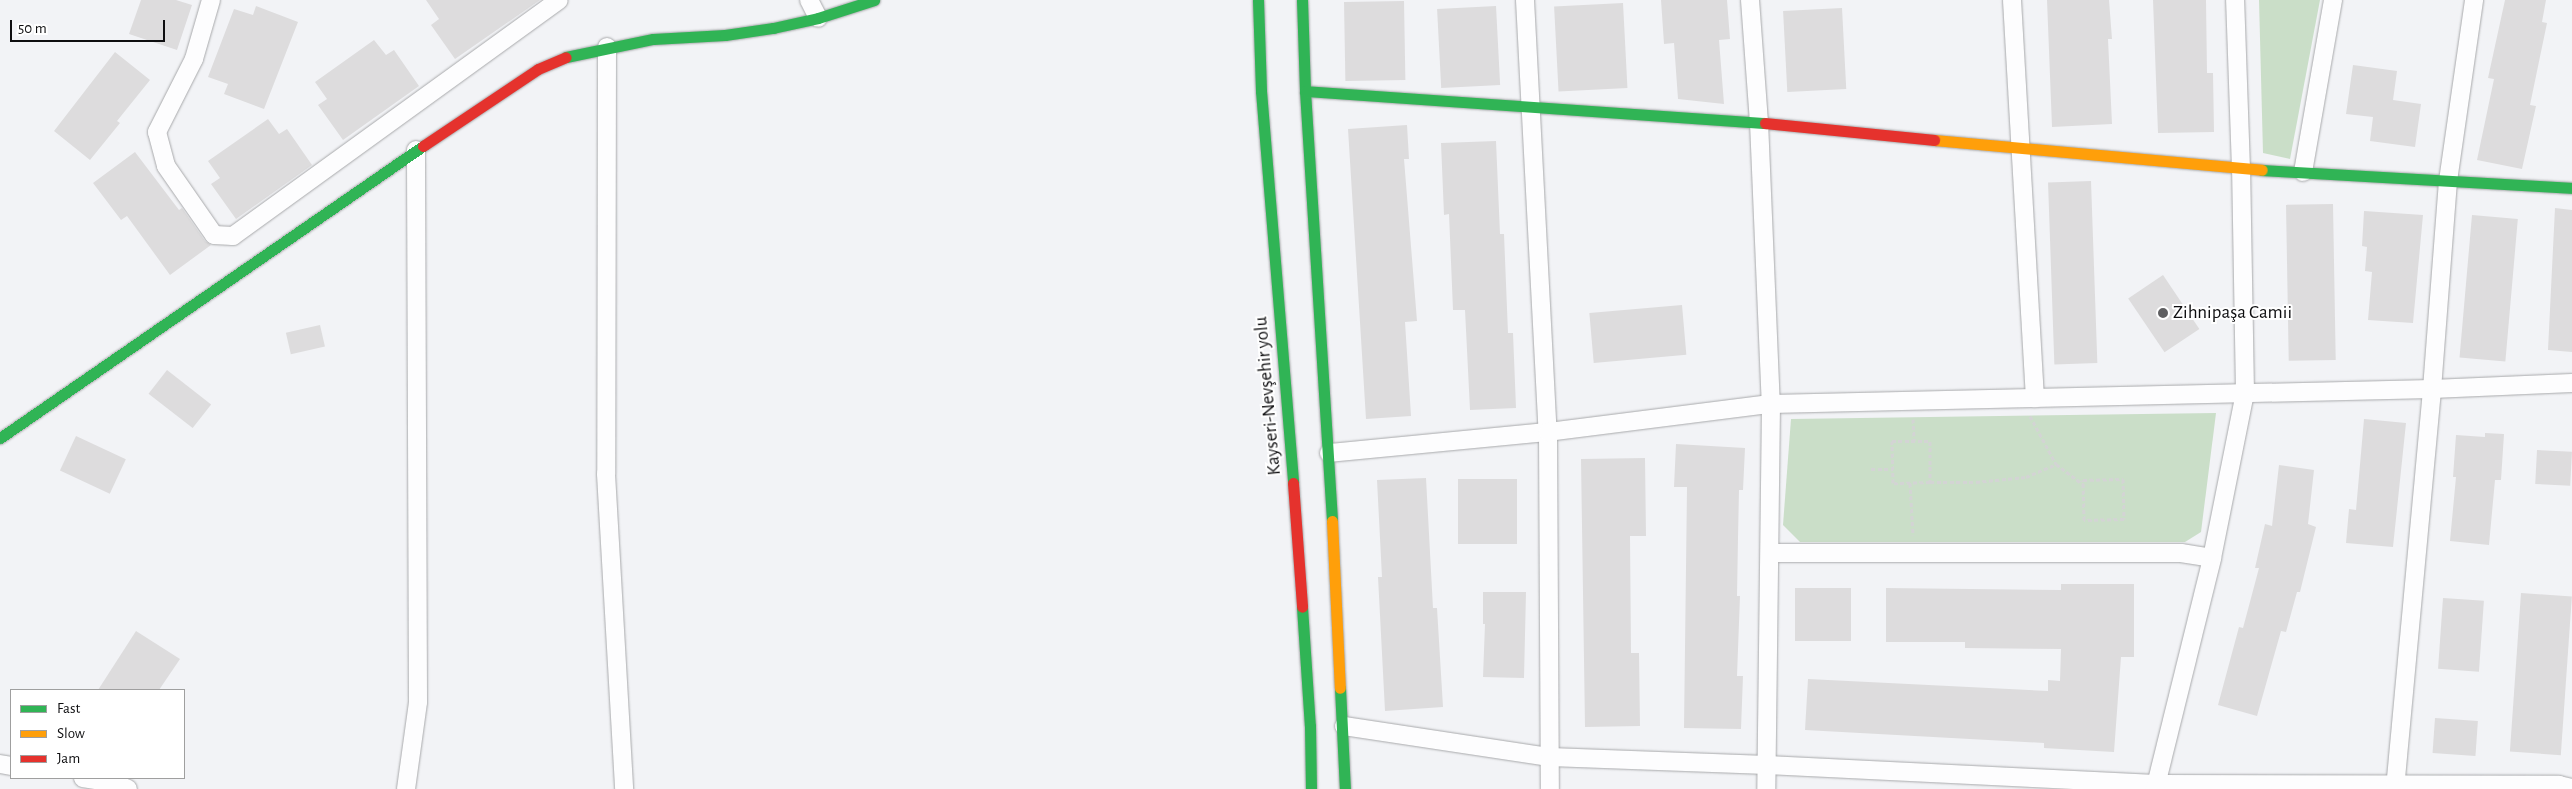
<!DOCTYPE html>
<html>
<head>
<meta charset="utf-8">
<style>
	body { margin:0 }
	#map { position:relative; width:2572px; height:789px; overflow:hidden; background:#f2f3f6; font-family:"Alegreya Sans",sans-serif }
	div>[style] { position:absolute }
	.green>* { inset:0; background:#cadec8 }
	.building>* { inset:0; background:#dddcdd; transform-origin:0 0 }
	.path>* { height:3px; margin-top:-1.5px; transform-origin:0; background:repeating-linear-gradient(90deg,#d3d4d4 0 4px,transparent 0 6.5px) }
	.roads { filter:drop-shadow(0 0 1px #a8a9ab) drop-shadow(0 0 1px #a8a9ab) }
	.street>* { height:18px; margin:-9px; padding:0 9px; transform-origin:9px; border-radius:9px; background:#fdfdfe }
	.fast>* { height:11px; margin:-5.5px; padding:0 5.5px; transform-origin:5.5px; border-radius:5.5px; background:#30b455 }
	.slow>* { height:11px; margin:-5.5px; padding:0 5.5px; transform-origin:5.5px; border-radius:5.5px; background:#ff9f0a }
	.jam>* { height:11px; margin:-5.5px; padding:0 5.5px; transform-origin:5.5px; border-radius:5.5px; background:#e5322d }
	.dots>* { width:14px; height:14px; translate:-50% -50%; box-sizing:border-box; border:2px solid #fff; border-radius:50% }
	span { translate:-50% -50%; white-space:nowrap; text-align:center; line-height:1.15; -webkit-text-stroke:4px #fff; paint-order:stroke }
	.poi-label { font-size:19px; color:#0e0e10 }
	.left { translate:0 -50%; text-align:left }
	.street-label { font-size:19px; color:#0e0e10 }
	.legend { position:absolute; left:10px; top:689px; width:175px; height:90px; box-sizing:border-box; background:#fff; border:1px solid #9f9f9f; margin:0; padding:6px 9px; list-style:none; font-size:15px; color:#0e0e10 }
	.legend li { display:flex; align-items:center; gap:10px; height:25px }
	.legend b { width:25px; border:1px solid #9f9f9f }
	.scale { position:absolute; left:10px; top:20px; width:155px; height:22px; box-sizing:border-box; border:2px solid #0e0e10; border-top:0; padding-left:6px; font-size:15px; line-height:18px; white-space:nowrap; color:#0e0e10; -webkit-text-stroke:4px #fff; paint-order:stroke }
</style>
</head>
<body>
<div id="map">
	<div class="green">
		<i style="clip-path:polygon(2259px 0,2320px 0,2290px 159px,2263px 153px)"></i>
		<i style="clip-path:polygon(2216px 413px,2201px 532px,2185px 542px,1800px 542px,1783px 525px,1791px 419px)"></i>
	</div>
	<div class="building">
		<i style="clip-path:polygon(141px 0,176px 0,192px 5px,177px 50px,129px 34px)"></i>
		<i style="clip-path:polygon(426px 0,540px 0,455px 59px,431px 25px,439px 19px)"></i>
		<i style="clip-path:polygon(1661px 0,1727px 0,1730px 39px,1719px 40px,1724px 104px,1678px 99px,1674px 43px,1664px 44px)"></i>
		<i style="clip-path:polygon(2047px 0,2109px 0,2112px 39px,2108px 39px,2112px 124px,2052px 127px)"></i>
		<i style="clip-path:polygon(2153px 0,2206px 0,2207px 73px,2213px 73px,2214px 132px,2158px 133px)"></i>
		<i style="clip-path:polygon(2505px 0,2546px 0,2542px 22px,2547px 23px,2530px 105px,2536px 106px,2522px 169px,2477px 160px,2494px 79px,2488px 78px)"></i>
		<i style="left:1404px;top:1px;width:79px;height:60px;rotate:89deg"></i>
		<i style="left:1623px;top:3px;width:85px;height:69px;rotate:87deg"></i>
		<i style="clip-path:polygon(256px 6px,298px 22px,264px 109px,224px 94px,228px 84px,208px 77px,234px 9px,253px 15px)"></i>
		<i style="left:1496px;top:6px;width:79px;height:59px;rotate:87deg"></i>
		<i style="left:1842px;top:8px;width:81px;height:59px;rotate:87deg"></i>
		<i style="clip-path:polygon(374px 40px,386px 55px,394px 50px,419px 86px,343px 140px,318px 105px,327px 99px,315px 82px)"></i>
		<i style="clip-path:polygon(115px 52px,150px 80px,117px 121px,120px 123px,90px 160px,54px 131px)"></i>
		<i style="clip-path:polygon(2353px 65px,2397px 71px,2393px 100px,2421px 104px,2415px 147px,2370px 141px,2373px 117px,2346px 114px)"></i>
		<i style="clip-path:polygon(268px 119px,279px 134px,287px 129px,312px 165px,236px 219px,211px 184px,220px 178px,208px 161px)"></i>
		<i style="clip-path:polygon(1407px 125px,1409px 159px,1404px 159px,1417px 321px,1405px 322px,1411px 416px,1366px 419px,1348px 129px)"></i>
		<i style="clip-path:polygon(1496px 141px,1500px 234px,1504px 234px,1508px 333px,1513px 333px,1516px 408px,1470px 410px,1465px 310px,1453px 310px,1449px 214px,1444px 215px,1441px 143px)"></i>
		<i style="clip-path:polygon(135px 152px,179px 210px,182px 208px,205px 241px,211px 245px,170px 275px,127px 216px,121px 220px,93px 183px)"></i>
		<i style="left:2091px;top:181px;width:182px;height:43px;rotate:88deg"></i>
		<i style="left:2333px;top:204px;width:156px;height:47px;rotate:89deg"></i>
		<i style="clip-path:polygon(2555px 208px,2572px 210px,2572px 352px,2548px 350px)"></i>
		<i style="clip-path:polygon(2364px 211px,2423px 215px,2413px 323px,2368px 320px,2372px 272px,2365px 271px,2367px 247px,2362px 246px)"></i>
		<i style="left:2472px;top:215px;width:46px;height:143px;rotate:5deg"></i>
		<i style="left:2163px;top:275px;width:65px;height:42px;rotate:56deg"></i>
		<i style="left:1682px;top:305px;width:50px;height:93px;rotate:85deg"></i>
		<i style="left:320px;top:325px;width:22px;height:35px;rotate:77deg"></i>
		<i style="left:167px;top:370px;width:56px;height:30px;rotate:38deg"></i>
		<i style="clip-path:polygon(2364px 419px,2406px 423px,2393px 547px,2346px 543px,2349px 509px,2356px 510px)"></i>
		<i style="clip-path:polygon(2485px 433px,2504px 434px,2501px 480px,2495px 480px,2489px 545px,2450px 541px,2456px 477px,2453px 477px,2456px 435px,2485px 437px)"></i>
		<i style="left:76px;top:436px;width:55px;height:38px;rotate:25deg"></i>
		<i style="clip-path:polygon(1676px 444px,1745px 448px,1743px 490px,1739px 490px,1738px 538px,1737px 596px,1740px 596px,1737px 676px,1743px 676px,1741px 729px,1684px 728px,1687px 487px,1674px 487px)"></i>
		<i style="left:2537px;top:450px;width:35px;height:34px;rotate:3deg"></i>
		<i style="clip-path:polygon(1645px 458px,1646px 536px,1630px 536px,1631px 653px,1639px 653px,1640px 726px,1585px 727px,1581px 459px)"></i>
		<i style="clip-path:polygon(2279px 465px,2314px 470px,2308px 524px,2316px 527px,2300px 592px,2297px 592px,2286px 632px,2281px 631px,2257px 716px,2218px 705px,2239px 627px,2243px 628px,2259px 568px,2255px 568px,2265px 524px,2272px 526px)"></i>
		<i style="clip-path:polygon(1426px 478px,1433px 608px,1437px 608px,1443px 707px,1385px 711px,1378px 577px,1382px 577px,1377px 480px)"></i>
		<i style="left:1458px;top:479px;width:59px;height:65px"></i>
		<i style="clip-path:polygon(2061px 584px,2134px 584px,2134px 657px,2121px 657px,2114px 752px,2044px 748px,2044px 743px,1805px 730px,1808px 679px,2048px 691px,2048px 680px,2060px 681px,2061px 649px,1965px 648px,1965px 642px,1886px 642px,1886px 588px,2061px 590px)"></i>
		<i style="left:1795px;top:588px;width:56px;height:53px"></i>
		<i style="clip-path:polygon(1483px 592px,1526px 592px,1524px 678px,1483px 677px,1485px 624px,1483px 624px)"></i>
		<i style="left:2521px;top:593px;width:51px;height:159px;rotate:4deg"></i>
		<i style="left:2443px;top:598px;width:41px;height:71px;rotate:4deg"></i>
		<i style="clip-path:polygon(136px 631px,180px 659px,159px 690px,98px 690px)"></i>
		<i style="left:2435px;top:718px;width:43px;height:35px;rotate:4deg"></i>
	</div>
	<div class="path">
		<i style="left:2030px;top:416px;width:55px;rotate:61.6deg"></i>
		<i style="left:1913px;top:419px;width:22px;rotate:87deg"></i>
		<i style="left:1892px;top:441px;width:38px"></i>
		<i style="left:1930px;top:441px;width:41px;rotate:90deg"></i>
		<i style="left:1930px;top:482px;width:37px;rotate:178deg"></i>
		<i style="left:1893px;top:483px;width:42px;rotate:-91.4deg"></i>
		<i style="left:1871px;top:469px;width:22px"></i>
		<i style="left:2123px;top:479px;width:40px;rotate:88.6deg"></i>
		<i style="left:2124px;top:519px;width:40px;rotate:178.6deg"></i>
		<i style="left:2084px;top:520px;width:40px;rotate:-91.4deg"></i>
		<i style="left:2083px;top:480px;width:40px;rotate:-1.4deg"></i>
		<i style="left:1930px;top:482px;width:46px"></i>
		<i style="left:1976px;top:482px;width:50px;rotate:-5.7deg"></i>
		<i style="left:2026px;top:477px;width:33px;rotate:-23deg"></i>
		<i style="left:2056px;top:464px;width:34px;rotate:37deg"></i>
		<i style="left:1910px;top:483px;width:52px;rotate:86.7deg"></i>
	</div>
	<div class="roads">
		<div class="street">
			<i style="left:211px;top:0;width:61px;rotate:106.1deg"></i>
			<i style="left:194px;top:59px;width:82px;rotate:116.9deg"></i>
			<i style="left:157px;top:132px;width:35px;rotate:75deg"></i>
			<i style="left:166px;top:166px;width:84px;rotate:55.2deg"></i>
			<i style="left:214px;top:235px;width:19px;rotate:3deg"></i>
			<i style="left:233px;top:236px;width:402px;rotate:-35.9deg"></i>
			<i style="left:809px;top:0;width:20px;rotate:63deg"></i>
			<i style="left:1525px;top:0;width:433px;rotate:87deg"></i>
			<i style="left:1548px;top:432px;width:357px;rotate:89.7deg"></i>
			<i style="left:1750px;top:0;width:122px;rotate:85.8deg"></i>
			<i style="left:1759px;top:122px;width:282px;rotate:87.6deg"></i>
			<i style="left:1771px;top:404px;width:385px;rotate:90.7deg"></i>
			<i style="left:2012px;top:0;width:399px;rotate:86.7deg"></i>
			<i style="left:607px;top:47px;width:427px;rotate:90.1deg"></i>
			<i style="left:606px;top:474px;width:316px;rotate:86.7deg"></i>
			<i style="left:2303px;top:172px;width:175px;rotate:-80.1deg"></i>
			<i style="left:1329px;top:453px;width:220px;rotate:-5.5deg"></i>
			<i style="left:1548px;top:432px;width:225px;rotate:-7.2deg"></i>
			<i style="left:1771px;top:404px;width:661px;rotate:-1.3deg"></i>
			<i style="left:2432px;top:389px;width:140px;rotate:-2.5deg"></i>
			<i style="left:1770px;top:553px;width:411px"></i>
			<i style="left:2181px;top:553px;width:31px;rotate:9deg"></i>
			<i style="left:1344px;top:726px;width:208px;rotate:8.6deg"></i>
			<i style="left:1550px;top:757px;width:217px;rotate:2.1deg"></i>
			<i style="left:1767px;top:765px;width:389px;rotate:2.8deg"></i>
			<i style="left:2156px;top:784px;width:403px;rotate:0.1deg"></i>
			<i style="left:2559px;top:785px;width:13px;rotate:13deg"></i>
			<i style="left:0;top:764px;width:11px;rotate:10deg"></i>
			<i style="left:83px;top:778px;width:31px;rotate:9deg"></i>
			<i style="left:114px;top:783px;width:15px;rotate:23deg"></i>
			<i style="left:406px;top:789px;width:88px;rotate:-82.1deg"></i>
			<i style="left:418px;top:702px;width:552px;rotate:-90.21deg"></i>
			<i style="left:2155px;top:789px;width:238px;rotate:-76.1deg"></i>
			<i style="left:2212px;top:558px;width:168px;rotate:-78.7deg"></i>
			<i style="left:2245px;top:393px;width:224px;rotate:-91deg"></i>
			<i style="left:2241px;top:169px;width:169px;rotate:-92deg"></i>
			<i style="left:2395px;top:789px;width:402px;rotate:-84.7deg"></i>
			<i style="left:2432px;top:389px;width:209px;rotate:-85.6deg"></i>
			<i style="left:2448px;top:181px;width:183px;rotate:-81.8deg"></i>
		</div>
		<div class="fast">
			<i style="left:1258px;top:0;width:91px;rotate:88.1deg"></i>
			<i style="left:1261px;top:91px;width:393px;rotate:85.3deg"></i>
			<i style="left:1302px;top:0;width:91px;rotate:88.1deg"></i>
			<i style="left:1305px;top:91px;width:431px;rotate:86.4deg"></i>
			<i style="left:566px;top:57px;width:89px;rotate:-11.7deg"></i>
			<i style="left:653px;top:39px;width:72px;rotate:-3.2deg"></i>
			<i style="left:725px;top:35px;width:49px;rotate:-8.3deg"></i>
			<i style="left:773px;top:28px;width:46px;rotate:-12.5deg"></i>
			<i style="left:818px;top:18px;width:59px;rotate:-17.8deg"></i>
			<i style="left:1305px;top:91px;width:461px;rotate:4deg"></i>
			<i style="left:2262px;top:170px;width:311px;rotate:3.3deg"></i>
			<i style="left:0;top:438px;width:514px;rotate:-34.62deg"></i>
			<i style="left:1302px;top:607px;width:119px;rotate:86.2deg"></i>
			<i style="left:1310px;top:726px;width:63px;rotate:89.1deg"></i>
			<i style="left:1340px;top:688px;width:101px;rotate:87.2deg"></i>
		</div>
		<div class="slow">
			<i style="left:1934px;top:140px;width:329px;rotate:5.2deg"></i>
			<i style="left:1332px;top:521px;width:167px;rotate:87.3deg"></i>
		</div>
		<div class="jam">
			<i style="left:1765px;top:123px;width:170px;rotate:5.7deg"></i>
			<i style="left:423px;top:146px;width:138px;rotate:-33.8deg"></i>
			<i style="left:538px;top:69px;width:30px;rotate:-23deg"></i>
			<i style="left:1293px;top:483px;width:124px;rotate:85.8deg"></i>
		</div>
	</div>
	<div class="dots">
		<i style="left:2163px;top:313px;background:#5e5e60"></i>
	</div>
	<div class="poi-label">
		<span class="left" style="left:2173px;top:313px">Zihnipaşa Camii</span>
	</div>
	<div class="street-label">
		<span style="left:1268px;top:396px;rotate:-95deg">Kayseri-Nevşehir yolu</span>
	</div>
	<ul class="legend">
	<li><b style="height:6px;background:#30b455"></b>Fast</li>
	<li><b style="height:6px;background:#ff9f0a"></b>Slow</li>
	<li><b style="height:6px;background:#e5322d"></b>Jam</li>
	</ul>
	<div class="scale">50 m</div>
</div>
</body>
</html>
